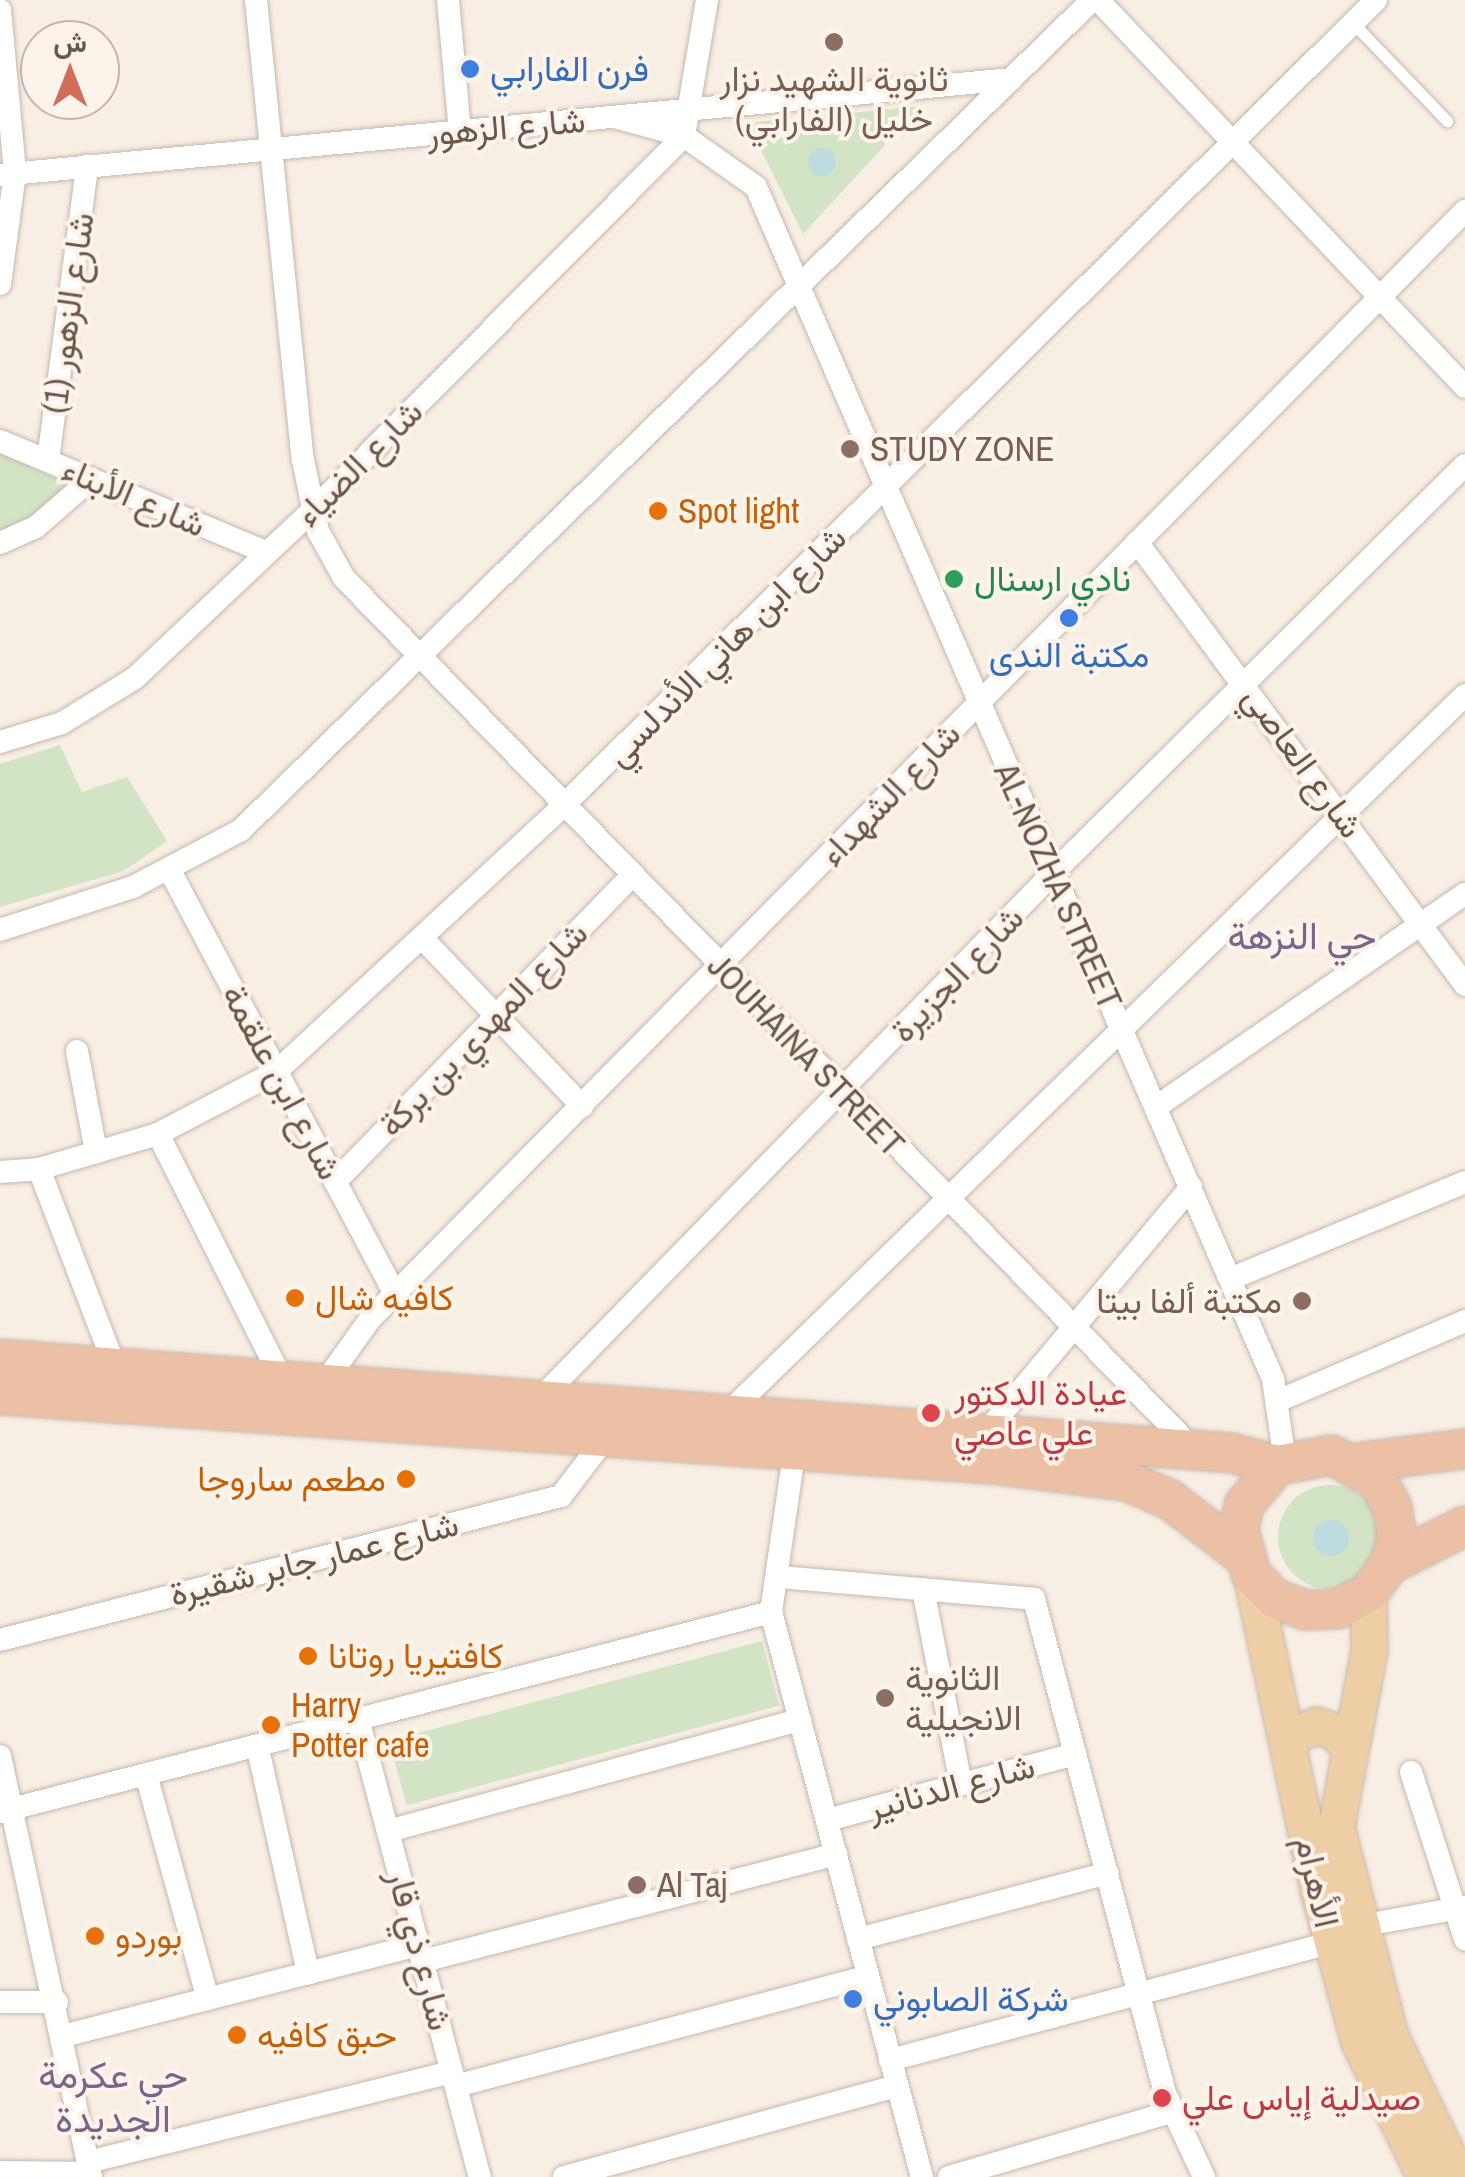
<!DOCTYPE html>
<html>
<head>
<meta charset="utf-8">
<style>
	body { margin:0 }
	#map { position:relative; width:1465px; height:2177px; overflow:hidden; background:#f8efe4; font-family:"Archivo Narrow",Vazirmatn,sans-serif }
	div>[style] { position:absolute }
	.green>* { inset:0; background:#d3e4c5; transform-origin:0 0 }
	.round { border-radius:50% }
	.water>* { inset:0; background:#bcdcdf }
	.roads { filter:drop-shadow(0 0 2px #c7b7ac) drop-shadow(0 0 2px #c7b7ac) }
	.service>* { height:11px; margin:-5.5px; padding:0 5.5px; transform-origin:5.5px; border-radius:5.5px; background:#fff }
	.minor>* { height:22px; margin:-11px; padding:0 11px; transform-origin:11px; border-radius:11px; background:#fff }
	.primary>* { height:35px; margin:-17.5px; padding:0 17.5px; transform-origin:17.5px; border-radius:17.5px; background:#eecea5 }
	.trunk>* { height:38px; margin:-19px; padding:0 19px; transform-origin:19px; border-radius:19px; background:#ecc0a4 }
	.dots>* { width:28px; height:28px; translate:-50% -50%; box-sizing:border-box; border:5px solid #fcf4ea; border-radius:50% }
	span { translate:-50% -50%; white-space:nowrap; text-align:center; line-height:1.15; -webkit-text-stroke:8px #fcf4ea; paint-order:stroke }
	.shop-label { font-size:35px; color:#366cbe }
	.left { translate:0 -50%; text-align:left }
	.education-label { font-size:35px; color:#785e54 }
	.right { translate:-100% -50%; text-align:right }
	.street-label { font-size:35px; color:#6d574d }
	.food-label { font-size:35px; color:#c56008 }
	.leisure-label { font-size:35px; color:#27864d }
	.health-label { font-size:35px; color:#be3a42 }
	.neighbourhood-label { font-size:38px; color:#7a668a }
	.north { position:absolute; left:20px; top:20px; width:100px; height:100px; box-sizing:border-box; background:#fcf4ea; border:2px solid #c3b5ab; border-radius:50%; rotate:0deg; font-size:28px; font-weight:700; line-height:40px; text-align:center; color:#6d574d }
	.north::after { content:''; display:block; margin:auto; width:35px; height:45px; background:#d26d5a; clip-path:polygon(50% 0,100% 100%,50% 72%,0 100%) }
</style>
</head>
<body>
<div id="map">
	<div class="green">
		<i style="clip-path:polygon(921px 106px,803px 234px,747px 123px)"></i>
		<i style="clip-path:polygon(0 453px,68px 484px,29px 519px,0 531px)"></i>
		<i style="clip-path:polygon(60px 745px,82px 792px,127px 777px,167px 841px,124px 871px,0 907px,0 764px)"></i>
		<i class="round" style="left:1278px;top:1485px;width:104px;height:104px"></i>
		<i style="left:762px;top:1641px;width:67px;height:386px;rotate:75deg"></i>
	</div>
	<div class="water">
		<i class="round" style="left:808px;top:148px;width:28px;height:28px"></i>
		<i class="round" style="left:1313px;top:1520px;width:36px;height:36px"></i>
	</div>
	<div class="roads">
		<div class="service">
			<i style="left:1353px;top:23px;width:136px;rotate:46.2deg"></i>
		</div>
		<div class="minor">
			<i style="left:256px;top:0;width:462px;rotate:84.2deg"></i>
			<i style="left:303px;top:460px;width:73px;rotate:78.1deg"></i>
			<i style="left:318px;top:531px;width:54px;rotate:61deg"></i>
			<i style="left:344px;top:578px;width:1218px;rotate:45.73deg"></i>
			<i style="left:448px;top:0;width:133px;rotate:84.8deg"></i>
			<i style="left:1098px;top:0;width:533px;rotate:46.52deg"></i>
			<i style="left:0;top:10px;width:164px;rotate:84.7deg"></i>
			<i style="left:15px;top:173px;width:112px;rotate:97.7deg"></i>
			<i style="left:614px;top:117px;width:73px;rotate:15.2deg"></i>
			<i style="left:684px;top:136px;width:88px;rotate:35.3deg"></i>
			<i style="left:756px;top:187px;width:1299px;rotate:66.55deg"></i>
			<i style="left:1273px;top:1379px;width:83px;rotate:81.7deg"></i>
			<i style="left:0;top:175px;width:1016px;rotate:-5.42deg"></i>
			<i style="left:0;top:441px;width:290px;rotate:22.7deg"></i>
			<i style="left:48px;top:460px;width:297px;rotate:-82.4deg"></i>
			<i style="left:1137px;top:542px;width:551px;rotate:53.48deg"></i>
			<i style="left:0;top:543px;width:39px;rotate:-24deg"></i>
			<i style="left:36px;top:527px;width:73px;rotate:-41.1deg"></i>
			<i style="left:0;top:742px;width:65px;rotate:-17deg"></i>
			<i style="left:62px;top:723px;width:86px;rotate:-31.7deg"></i>
			<i style="left:135px;top:678px;width:246px;rotate:-43.4deg"></i>
			<i style="left:314px;top:509px;width:525px;rotate:-45.23deg"></i>
			<i style="left:684px;top:136px;width:138px;rotate:-80.4deg"></i>
			<i style="left:169px;top:869px;width:484px;rotate:62deg"></i>
			<i style="left:0;top:930px;width:140px;rotate:-17.9deg"></i>
			<i style="left:133px;top:887px;width:122px;rotate:-27.8deg"></i>
			<i style="left:241px;top:830px;width:1189px;rotate:-44.28deg"></i>
			<i style="left:423px;top:939px;width:231px;rotate:46.4deg"></i>
			<i style="left:77px;top:1051px;width:103px;rotate:79.3deg"></i>
			<i style="left:1156px;top:1107px;width:375px;rotate:-34.6deg"></i>
			<i style="left:158px;top:1134px;width:277px;rotate:63.2deg"></i>
			<i style="left:39px;top:1169px;width:212px;rotate:69deg"></i>
			<i style="left:0;top:1172px;width:39px;rotate:-4deg"></i>
			<i style="left:39px;top:1169px;width:124px;rotate:-16.4deg"></i>
			<i style="left:158px;top:1134px;width:133px;rotate:-27.7deg"></i>
			<i style="left:276px;top:1072px;width:390px;rotate:-42.8deg"></i>
			<i style="left:562px;top:807px;width:1146px;rotate:-44.75deg"></i>
			<i style="left:335px;top:1182px;width:425px;rotate:-45.9deg"></i>
			<i style="left:1230px;top:1279px;width:254px;rotate:-22.4deg"></i>
			<i style="left:323px;top:1385px;width:81px;rotate:-54.5deg"></i>
			<i style="left:370px;top:1319px;width:1558px;rotate:-45.34deg"></i>
			<i style="left:1280px;top:1400px;width:201px;rotate:-23.1deg"></i>
			<i style="left:537px;top:1402px;width:738px;rotate:-45.71deg"></i>
			<i style="left:1052px;top:874px;width:581px;rotate:-44.72deg"></i>
			<i style="left:726px;top:1415px;width:1032px;rotate:-44.25deg"></i>
			<i style="left:982px;top:1437px;width:326px;rotate:-50.1deg"></i>
			<i style="left:779px;top:1577px;width:256px;rotate:4.9deg"></i>
			<i style="left:1034px;top:1599px;width:511px;rotate:75.15deg"></i>
			<i style="left:1165px;top:2093px;width:93px;rotate:65.1deg"></i>
			<i style="left:923px;top:1589px;width:199px;rotate:79deg"></i>
			<i style="left:771px;top:1612px;width:585px;rotate:75.04deg"></i>
			<i style="left:0;top:1640px;width:579px;rotate:-14.4deg"></i>
			<i style="left:561px;top:1496px;width:69px;rotate:-52.6deg"></i>
			<i style="left:359px;top:1723px;width:470px;rotate:75.1deg"></i>
			<i style="left:258px;top:1749px;width:230px;rotate:77.4deg"></i>
			<i style="left:0;top:1756px;width:431px;rotate:77.8deg"></i>
			<i style="left:1411px;top:1772px;width:176px;rotate:72.1deg"></i>
			<i style="left:147px;top:1778px;width:229px;rotate:74.6deg"></i>
			<i style="left:0;top:1812px;width:797px;rotate:-14.54deg"></i>
			<i style="left:771px;top:1612px;width:160px;rotate:-81.7deg"></i>
			<i style="left:827px;top:1820px;width:257px;rotate:-14.9deg"></i>
			<i style="left:388px;top:1831px;width:427px;rotate:-15.1deg"></i>
			<i style="left:1360px;top:1926px;width:107px;rotate:-10.3deg"></i>
			<i style="left:858px;top:1939px;width:258px;rotate:-14.8deg"></i>
			<i style="left:423px;top:1961px;width:427px;rotate:-14.5deg"></i>
			<i style="left:0;top:2002px;width:57px"></i>
			<i style="left:63px;top:2036px;width:366px;rotate:-14.4deg"></i>
			<i style="left:890px;top:2060px;width:456px;rotate:-14.9deg"></i>
			<i style="left:456px;top:2086px;width:426px;rotate:-14.9deg"></i>
			<i style="left:88px;top:2162px;width:375px;rotate:-13.9deg"></i>
			<i style="left:0;top:2172px;width:90px;rotate:0.6deg"></i>
			<i style="left:564px;top:2177px;width:345px;rotate:-15.3deg"></i>
			<i style="left:949px;top:2177px;width:232px;rotate:-16.3deg"></i>
		</div>
		<div class="primary">
			<i style="left:1251px;top:1574px;width:323px;rotate:78deg"></i>
			<i style="left:1318px;top:1890px;width:157px;rotate:74.9deg"></i>
			<i style="left:1359px;top:2042px;width:150px;rotate:63.9deg"></i>
			<i style="left:1368px;top:1593px;width:57px;rotate:89deg"></i>
			<i style="left:1369px;top:1650px;width:179px;rotate:100.6deg"></i>
			<i style="left:1336px;top:1826px;width:217px;rotate:75.6deg"></i>
			<i style="left:1390px;top:2036px;width:157px;rotate:64.3deg"></i>
			<i style="left:1288px;top:1747px;width:13px;rotate:-63deg"></i>
			<i style="left:1294px;top:1735px;width:24px;rotate:-24deg"></i>
			<i style="left:1316px;top:1725px;width:21px;rotate:19deg"></i>
			<i style="left:1336px;top:1732px;width:19px;rotate:51deg"></i>
		</div>
		<div class="trunk">
			<i style="left:0;top:1359px;width:1236px;rotate:4.36deg"></i>
			<i style="left:1232px;top:1453px;width:47px;rotate:14.9deg"></i>
			<i style="left:1277px;top:1465px;width:56px;rotate:-10.3deg"></i>
			<i style="left:1332px;top:1455px;width:53px;rotate:29.5deg"></i>
			<i style="left:1378px;top:1481px;width:30px;rotate:62deg"></i>
			<i style="left:1392px;top:1507px;width:29px;rotate:80deg"></i>
			<i style="left:1397px;top:1536px;width:29px;rotate:104deg"></i>
			<i style="left:1390px;top:1564px;width:36px;rotate:127deg"></i>
			<i style="left:1368px;top:1593px;width:34px;rotate:152deg"></i>
			<i style="left:1338px;top:1609px;width:33px;rotate:178deg"></i>
			<i style="left:1305px;top:1610px;width:33px;rotate:-159deg"></i>
			<i style="left:1274px;top:1598px;width:33px;rotate:-134deg"></i>
			<i style="left:1251px;top:1574px;width:46px;rotate:-105.3deg"></i>
			<i style="left:1239px;top:1530px;width:25px;rotate:-79deg"></i>
			<i style="left:1244px;top:1505px;width:52px;rotate:-50.5deg"></i>
			<i style="left:0;top:1395px;width:993px;rotate:3.98deg"></i>
			<i style="left:991px;top:1464px;width:136px;rotate:7.2deg"></i>
			<i style="left:1126px;top:1481px;width:47px;rotate:22.7deg"></i>
			<i style="left:1169px;top:1499px;width:92px;rotate:37.5deg"></i>
			<i style="left:1355px;top:1463px;width:111px;rotate:-7.3deg"></i>
			<i style="left:1390px;top:1564px;width:84px;rotate:-26.9deg"></i>
		</div>
	</div>
	<div class="dots">
		<i style="left:834px;top:42px;background:#8d6e63"></i>
		<i style="left:470px;top:69px;background:#3f7fe0"></i>
		<i style="left:850px;top:449px;background:#8d6e63"></i>
		<i style="left:658px;top:511px;background:#e8710a"></i>
		<i style="left:954px;top:579px;background:#2e9e5b"></i>
		<i style="left:1069px;top:618px;background:#3f7fe0"></i>
		<i style="left:295px;top:1298px;background:#e8710a"></i>
		<i style="left:1302px;top:1301px;background:#8d6e63"></i>
		<i style="left:931px;top:1413px;background:#e0444e"></i>
		<i style="left:406px;top:1479px;background:#e8710a"></i>
		<i style="left:308px;top:1656px;background:#e8710a"></i>
		<i style="left:885px;top:1698px;background:#8d6e63"></i>
		<i style="left:271px;top:1725px;background:#e8710a"></i>
		<i style="left:637px;top:1885px;background:#8d6e63"></i>
		<i style="left:95px;top:1936px;background:#e8710a"></i>
		<i style="left:853px;top:1999px;background:#3f7fe0"></i>
		<i style="left:237px;top:2035px;background:#e8710a"></i>
		<i style="left:1162px;top:2098px;background:#e0444e"></i>
	</div>
	<div class="shop-label">
		<span class="left" style="left:490px;top:69px">فرن الفارابي</span>
		<span style="left:1069px;top:655px">مكتبة الندى</span>
		<span class="left" style="left:873px;top:1999px">شركة الصابوني</span>
	</div>
	<div class="education-label">
		<span style="left:834px;top:99px">ثانوية الشهيد نزار<br>خليل (الفارابي)</span>
		<span class="left" style="left:870px;top:449px">STUDY ZONE</span>
		<span class="right" style="left:1282px;top:1301px">مكتبة ألفا بيتا</span>
		<span class="left" style="left:905px;top:1698px">الثانوية<br>الانجيلية</span>
		<span class="left" style="left:657px;top:1885px">Al Taj</span>
	</div>
	<div class="street-label">
		<span style="left:506px;top:127px;rotate:-5deg">شارع الزهور</span>
		<span style="left:68px;top:313px;rotate:-82deg">شارع الزهور (1)</span>
		<span style="left:359px;top:463px;rotate:-45deg">شارع الضياء</span>
		<span style="left:134px;top:497px;rotate:23deg">شارع الأبناء</span>
		<span style="left:726px;top:646px;rotate:-45deg">شارع ابن هاني الأندلسي</span>
		<span style="left:1303px;top:762px;rotate:54deg">شارع العاصي</span>
		<span style="left:890px;top:794px;rotate:-46deg">شارع الشهداء</span>
		<span style="left:1058px;top:886px;rotate:66deg">AL-NOZHA STREET</span>
		<span style="left:957px;top:974px;rotate:-46deg">شارع الجزيرة</span>
		<span style="left:483px;top:1029px;rotate:-46deg">شارع المهدي بن بركة</span>
		<span style="left:806px;top:1055px;rotate:46deg">JOUHAINA STREET</span>
		<span style="left:282px;top:1082px;rotate:62deg">شارع ابن علقمة</span>
		<span style="left:314px;top:1559px;rotate:-14deg">شارع عمار جابر شقيرة</span>
		<span style="left:951px;top:1787px;rotate:-15deg">شارع الدنانير</span>
		<span style="left:1317px;top:1882px;rotate:77deg">الأهرام</span>
		<span style="left:420px;top:1950px;rotate:75deg">شارع ذي قار</span>
	</div>
	<div class="food-label">
		<span class="left" style="left:678px;top:511px">Spot light</span>
		<span class="left" style="left:315px;top:1298px">كافيه شال</span>
		<span class="right" style="left:386px;top:1479px">مطعم ساروجا</span>
		<span class="left" style="left:328px;top:1656px">كافتيريا روتانا</span>
		<span class="left" style="left:291px;top:1725px">Harry<br>Potter cafe</span>
		<span class="left" style="left:115px;top:1936px">بوردو</span>
		<span class="left" style="left:257px;top:2035px">حبق كافيه</span>
	</div>
	<div class="leisure-label">
		<span class="left" style="left:974px;top:579px">نادي ارسنال</span>
	</div>
	<div class="health-label">
		<span class="left" style="left:954px;top:1413px">عيادة الدكتور<br>علي عاصي</span>
		<span class="left" style="left:1182px;top:2098px">صيدلية إياس علي</span>
	</div>
	<div class="neighbourhood-label">
		<span style="left:1302px;top:936px">حي النزهة</span>
		<span style="left:113px;top:2097px">حي عكرمة<br>الجديدة</span>
	</div>
	<div class="north">ش</div>
</div>
</body>
</html>
